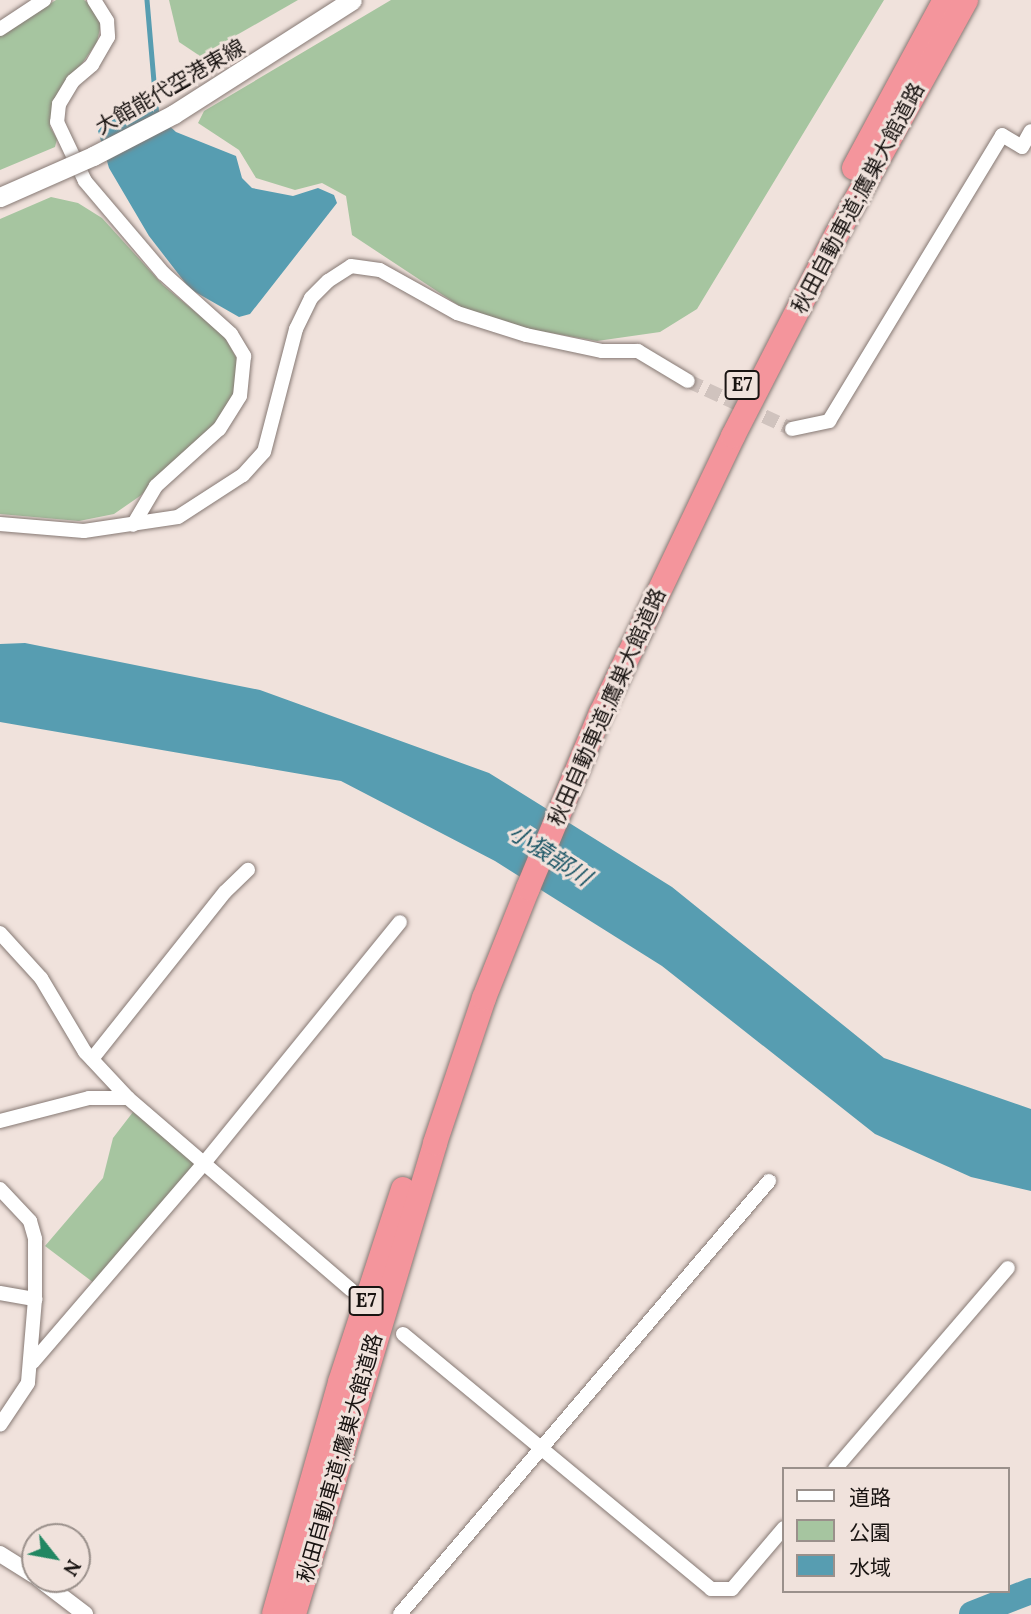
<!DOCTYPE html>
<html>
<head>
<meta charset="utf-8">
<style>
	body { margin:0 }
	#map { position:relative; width:1031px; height:1614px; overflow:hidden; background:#f0e2dc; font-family:Lora,"Noto Sans JP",serif }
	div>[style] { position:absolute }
	.green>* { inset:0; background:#a6c5a0 }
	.water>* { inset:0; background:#579db1 }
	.stream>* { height:4.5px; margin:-2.25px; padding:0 2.25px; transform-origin:2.25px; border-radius:2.25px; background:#579db1 }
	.river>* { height:26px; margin:-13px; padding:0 13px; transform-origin:13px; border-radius:13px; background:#579db1 }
	.minor-tunnel>* { height:14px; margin-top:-7px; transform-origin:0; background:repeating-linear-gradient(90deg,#d0c3be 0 14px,transparent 0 21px) }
	.roads { filter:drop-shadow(0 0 2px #867974) drop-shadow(0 0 2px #867974) }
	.minor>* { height:14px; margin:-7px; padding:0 7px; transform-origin:7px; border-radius:7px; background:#fff }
	.tertiary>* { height:16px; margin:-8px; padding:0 8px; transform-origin:8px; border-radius:8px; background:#fff }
	.motorway>* { height:24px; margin:-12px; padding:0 12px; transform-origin:12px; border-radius:12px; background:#f4959c }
	.bridges { filter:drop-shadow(0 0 2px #867974) drop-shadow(0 0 2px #867974) }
	.secondary-bridge>* { height:19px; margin:-9.5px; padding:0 9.5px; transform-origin:9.5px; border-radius:9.5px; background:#fff }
	span { translate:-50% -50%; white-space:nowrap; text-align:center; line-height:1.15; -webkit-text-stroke:6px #f0e2dc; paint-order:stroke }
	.shield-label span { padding:2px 5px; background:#f0e2dc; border:2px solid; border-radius:5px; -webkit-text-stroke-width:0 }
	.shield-label { font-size:19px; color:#191412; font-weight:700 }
	.street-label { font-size:21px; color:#191412 }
	.water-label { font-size:23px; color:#1b5565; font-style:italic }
	.legend { position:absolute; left:782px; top:1467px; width:228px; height:126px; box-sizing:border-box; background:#f0e2dc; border:2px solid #9a908b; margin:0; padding:9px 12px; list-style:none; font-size:21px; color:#191412 }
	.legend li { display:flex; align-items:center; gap:14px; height:35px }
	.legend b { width:35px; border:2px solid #9a908b }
	.north { position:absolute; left:21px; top:1523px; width:70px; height:70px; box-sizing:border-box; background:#f0e2dc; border:2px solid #9a908b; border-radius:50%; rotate:121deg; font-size:19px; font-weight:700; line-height:28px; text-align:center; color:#191412 }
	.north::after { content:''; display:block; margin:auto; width:24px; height:32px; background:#218762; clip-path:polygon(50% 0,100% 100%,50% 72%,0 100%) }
</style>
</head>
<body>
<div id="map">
	<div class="green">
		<i style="clip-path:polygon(56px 0,84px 0,93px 6px,101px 24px,97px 42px,54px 104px,50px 127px,57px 139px,55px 147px,0 170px,0 35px)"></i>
		<i style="clip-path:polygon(169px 0,298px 0,200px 56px,179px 42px)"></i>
		<i style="clip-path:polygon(391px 0,884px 0,697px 309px,660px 332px,597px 341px,517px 327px,461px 307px,352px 235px,346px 196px,322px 183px,295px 190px,256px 178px,239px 150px,198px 123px,204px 111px)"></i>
		<i style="clip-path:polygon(51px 197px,78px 203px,102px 218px,163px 285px,224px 336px,237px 359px,235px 393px,217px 424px,140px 496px,114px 514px,79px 521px,0 514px,0 219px)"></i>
		<i style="clip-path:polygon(133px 1112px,196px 1164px,94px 1283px,45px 1246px,103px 1178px,113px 1138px)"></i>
	</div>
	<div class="water">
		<i style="clip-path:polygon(142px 101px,176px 132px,236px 156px,242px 178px,252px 188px,293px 196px,318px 188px,334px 195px,337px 203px,250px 314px,239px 317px,190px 289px,149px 236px,109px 168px,98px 131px,111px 114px)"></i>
		<i style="clip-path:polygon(25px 643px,260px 690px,489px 773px,672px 887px,884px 1058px,1031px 1109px,1031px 1191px,971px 1177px,875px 1134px,662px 966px,495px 861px,341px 781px,0 722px,0 644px)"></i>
	</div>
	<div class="stream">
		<i style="left:147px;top:0;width:116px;rotate:85.1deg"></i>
	</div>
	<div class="river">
		<i style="left:972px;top:1614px;width:63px;rotate:-21.3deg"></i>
	</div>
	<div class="minor-tunnel">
		<i style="left:688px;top:381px;width:115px;rotate:24.8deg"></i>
	</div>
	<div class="roads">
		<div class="minor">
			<i style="left:94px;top:0;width:25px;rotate:58deg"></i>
			<i style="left:107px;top:21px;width:16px;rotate:86deg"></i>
			<i style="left:108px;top:37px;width:32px;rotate:120deg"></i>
			<i style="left:92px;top:65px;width:25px;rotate:140deg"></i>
			<i style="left:73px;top:81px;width:27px;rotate:121deg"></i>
			<i style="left:59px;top:104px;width:18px;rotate:96deg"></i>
			<i style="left:57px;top:122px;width:65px;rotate:64.6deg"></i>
			<i style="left:85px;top:181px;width:121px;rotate:49.7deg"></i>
			<i style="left:163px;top:273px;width:91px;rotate:41.9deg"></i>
			<i style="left:231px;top:334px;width:26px;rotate:59deg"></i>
			<i style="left:244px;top:356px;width:40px;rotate:95.7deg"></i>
			<i style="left:240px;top:396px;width:39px;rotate:122deg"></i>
			<i style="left:219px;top:429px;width:85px;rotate:137.9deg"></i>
			<i style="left:156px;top:486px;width:45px;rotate:120.5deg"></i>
			<i style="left:0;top:29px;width:53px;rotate:-33.4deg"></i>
			<i style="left:792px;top:429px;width:38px;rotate:-12deg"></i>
			<i style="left:829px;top:421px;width:334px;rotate:-58.8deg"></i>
			<i style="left:1002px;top:135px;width:23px;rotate:31deg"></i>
			<i style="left:1022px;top:147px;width:18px;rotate:-61deg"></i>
			<i style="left:0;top:524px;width:84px;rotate:4.8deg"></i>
			<i style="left:84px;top:531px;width:95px;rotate:-8.5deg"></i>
			<i style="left:178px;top:517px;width:77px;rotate:-32.9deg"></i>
			<i style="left:243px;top:475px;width:31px;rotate:-48deg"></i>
			<i style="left:264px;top:452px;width:127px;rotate:-75.4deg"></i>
			<i style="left:296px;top:329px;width:34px;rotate:-64deg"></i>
			<i style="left:311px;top:298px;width:24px;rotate:-45deg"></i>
			<i style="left:328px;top:281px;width:27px;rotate:-33deg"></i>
			<i style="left:351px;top:266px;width:29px;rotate:8deg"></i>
			<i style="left:380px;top:270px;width:88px;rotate:29.2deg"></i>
			<i style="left:457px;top:313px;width:72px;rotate:17.7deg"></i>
			<i style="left:526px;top:335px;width:78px;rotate:11.9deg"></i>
			<i style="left:602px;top:351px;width:36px"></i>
			<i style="left:638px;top:351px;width:58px;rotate:31deg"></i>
			<i style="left:0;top:933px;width:61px;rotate:47.7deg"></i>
			<i style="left:41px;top:978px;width:86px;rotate:59.3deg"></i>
			<i style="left:85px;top:1052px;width:63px;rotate:46.9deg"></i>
			<i style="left:128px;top:1098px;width:294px;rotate:40.7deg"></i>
			<i style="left:92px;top:1059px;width:213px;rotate:-51.5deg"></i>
			<i style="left:225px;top:892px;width:32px;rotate:-44deg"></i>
			<i style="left:0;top:1121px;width:92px;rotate:-14.5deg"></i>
			<i style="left:89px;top:1098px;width:39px"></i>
			<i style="left:0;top:1189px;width:44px;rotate:46.8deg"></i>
			<i style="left:30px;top:1221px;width:19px;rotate:74deg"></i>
			<i style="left:35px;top:1239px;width:60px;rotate:90deg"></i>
			<i style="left:35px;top:1299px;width:84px;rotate:94.8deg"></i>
			<i style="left:28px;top:1383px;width:50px;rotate:123.7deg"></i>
			<i style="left:0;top:1293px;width:36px;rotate:10deg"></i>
			<i style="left:403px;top:1334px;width:400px;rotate:39.6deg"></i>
			<i style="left:711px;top:1589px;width:21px"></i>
			<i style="left:732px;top:1589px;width:80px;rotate:-49.6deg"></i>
			<i style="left:33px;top:1362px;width:264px;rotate:-49.3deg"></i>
			<i style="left:205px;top:1162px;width:309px;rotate:-50.9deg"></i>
			<i style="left:835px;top:1469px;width:265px;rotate:-49.3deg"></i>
			<i style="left:400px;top:1614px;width:569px;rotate:-49.56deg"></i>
		</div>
		<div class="tertiary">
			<i style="left:0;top:1554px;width:41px;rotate:32.2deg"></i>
			<i style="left:39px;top:1579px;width:58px;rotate:37.3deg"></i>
		</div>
		<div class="motorway">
			<i style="left:854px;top:168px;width:191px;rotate:-61.6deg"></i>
			<i style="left:274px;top:1614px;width:241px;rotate:-74.1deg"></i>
			<i style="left:340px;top:1382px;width:203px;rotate:-71.9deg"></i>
			<i style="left:294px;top:1614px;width:492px;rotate:-73.3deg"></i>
			<i style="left:435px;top:1143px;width:153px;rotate:-71.3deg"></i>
			<i style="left:484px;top:998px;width:118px;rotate:-68.2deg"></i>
			<i style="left:528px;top:888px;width:190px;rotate:-67.4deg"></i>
			<i style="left:601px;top:713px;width:307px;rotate:-64.5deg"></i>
			<i style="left:733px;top:436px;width:227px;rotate:-62.8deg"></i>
			<i style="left:837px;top:234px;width:267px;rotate:-61.1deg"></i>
		</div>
	</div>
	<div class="bridges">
		<div class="secondary-bridge">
			<i style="left:0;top:197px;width:102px;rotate:-23.8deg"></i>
			<i style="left:93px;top:156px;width:91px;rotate:-27.4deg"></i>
			<i style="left:174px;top:114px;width:211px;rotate:-32.6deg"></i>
		</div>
	</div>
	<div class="shield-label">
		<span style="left:742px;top:385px">E7</span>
		<span style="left:366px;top:1301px">E7</span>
	</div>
	<div class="street-label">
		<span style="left:170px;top:87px;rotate:-30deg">大館能代空港東線</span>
		<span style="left:858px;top:198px;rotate:-62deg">秋田自動車道;鷹巣大館道路</span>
		<span style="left:607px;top:707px;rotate:-66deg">秋田自動車道;鷹巣大館道路</span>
		<span style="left:340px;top:1458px;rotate:-74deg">秋田自動車道;鷹巣大館道路</span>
	</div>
	<div class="water-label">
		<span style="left:550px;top:855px;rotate:33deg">小猿部川</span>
	</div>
	<ul class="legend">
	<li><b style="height:9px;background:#fff"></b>道路</li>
	<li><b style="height:19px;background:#a6c5a0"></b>公園</li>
	<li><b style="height:19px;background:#579db1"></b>水域</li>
	</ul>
	<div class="north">N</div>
</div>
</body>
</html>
